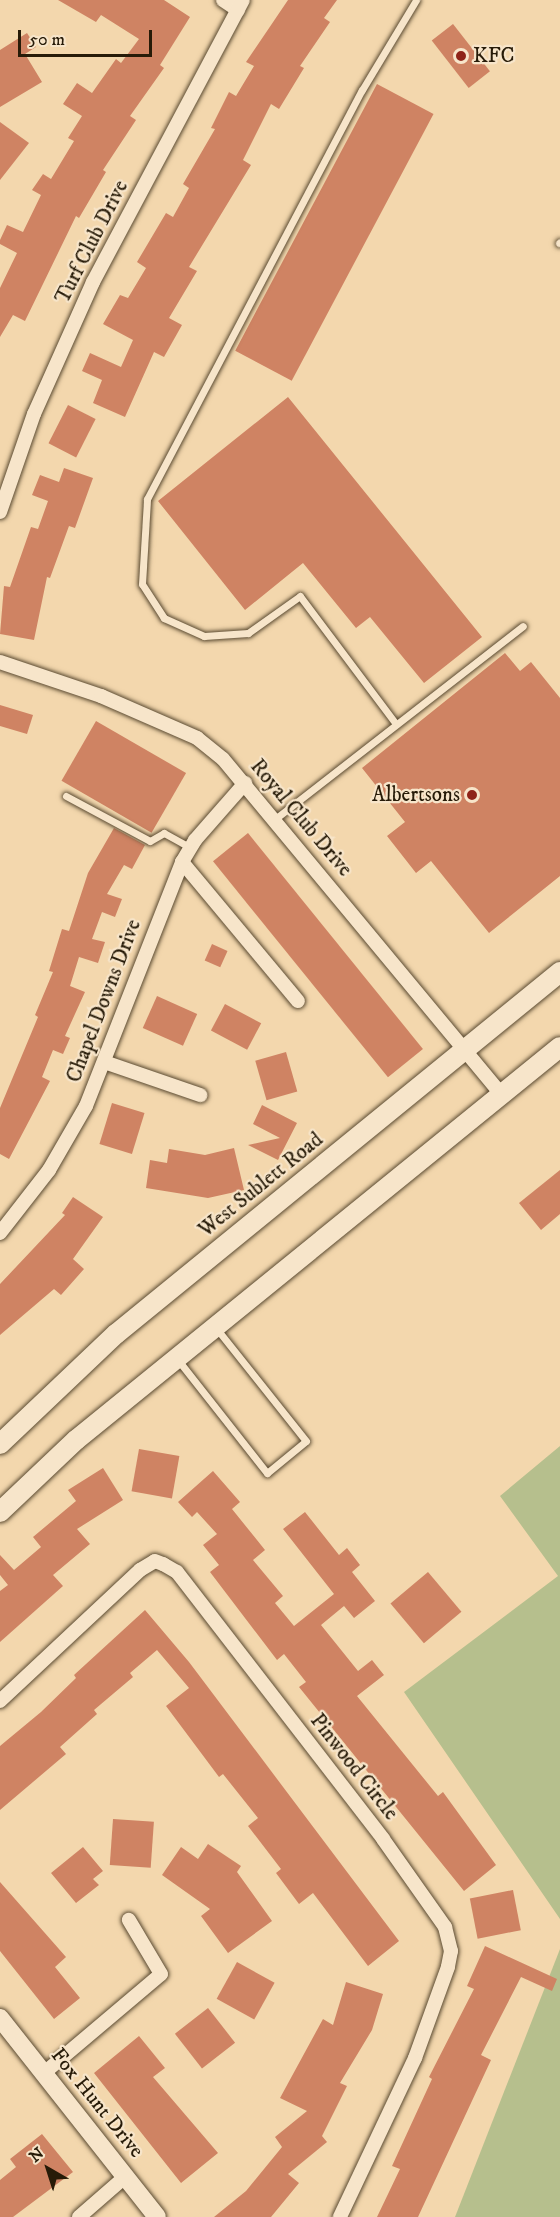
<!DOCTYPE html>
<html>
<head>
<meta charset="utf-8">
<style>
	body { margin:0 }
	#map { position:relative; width:560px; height:2217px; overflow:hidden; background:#f3d7ad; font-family:"IM FELL DW Pica",serif }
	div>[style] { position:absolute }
	.green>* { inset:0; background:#b6bf8d }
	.building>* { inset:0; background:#cf8363; transform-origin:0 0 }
	.roads { filter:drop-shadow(0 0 2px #5a4a31) drop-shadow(0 0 2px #5a4a31) }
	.service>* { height:7px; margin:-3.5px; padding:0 3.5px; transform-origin:3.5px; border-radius:3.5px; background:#f7e5ca }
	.minor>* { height:14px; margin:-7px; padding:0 7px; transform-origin:7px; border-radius:7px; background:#f7e5ca }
	.tertiary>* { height:18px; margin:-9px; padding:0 9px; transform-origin:9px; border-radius:9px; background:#f7e5ca }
	.secondary>* { height:20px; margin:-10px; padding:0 10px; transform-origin:10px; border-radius:10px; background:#f7e5ca }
	.dots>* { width:16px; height:16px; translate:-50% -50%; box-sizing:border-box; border:3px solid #f7e5ca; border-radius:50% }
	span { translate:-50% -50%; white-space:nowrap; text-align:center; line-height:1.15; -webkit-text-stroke:4.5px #f7e5ca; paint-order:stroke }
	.poi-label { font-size:21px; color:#271b08 }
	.left { translate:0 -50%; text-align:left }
	.right { translate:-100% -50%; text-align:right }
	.street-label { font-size:21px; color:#271b08 }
	.north { position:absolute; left:18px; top:2139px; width:60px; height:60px; -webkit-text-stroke:4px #f7e5ca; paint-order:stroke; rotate:321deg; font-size:16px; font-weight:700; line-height:24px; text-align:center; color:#271b08 }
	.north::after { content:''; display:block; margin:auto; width:21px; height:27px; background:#271b08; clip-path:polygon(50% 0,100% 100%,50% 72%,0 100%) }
	.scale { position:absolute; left:18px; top:30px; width:134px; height:27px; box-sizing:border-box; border:3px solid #271b08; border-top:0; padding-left:8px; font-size:18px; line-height:21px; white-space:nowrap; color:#271b08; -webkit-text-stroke:4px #f7e5ca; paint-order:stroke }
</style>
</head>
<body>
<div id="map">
	<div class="green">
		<i style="clip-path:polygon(560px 1446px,560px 1919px,404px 1692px,558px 1576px,500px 1496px)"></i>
		<i style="clip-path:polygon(560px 1949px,560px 2217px,455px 2217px)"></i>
	</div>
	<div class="building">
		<i style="clip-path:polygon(58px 0,164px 0,190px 17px,160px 65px,164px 68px,130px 116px,136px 120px,103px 170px,106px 172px,79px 218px,76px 216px,25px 321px,13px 315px,0 337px,0 288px,17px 253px,0 244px,0 240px,7px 225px,23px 232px,41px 195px,32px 190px,43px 174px,51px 179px,74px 141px,68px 138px,82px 116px,63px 104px,77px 83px,92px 93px,116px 59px,121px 63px,139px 39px,101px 15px,96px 22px)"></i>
		<i style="clip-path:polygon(288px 0,337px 0,324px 18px,330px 22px,300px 66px,304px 68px,279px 109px,271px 104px,243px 160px,251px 165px,189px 267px,197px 271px,169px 318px,182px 325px,164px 357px,154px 352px,125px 417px,93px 403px,102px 380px,82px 371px,90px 353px,121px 367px,133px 340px,103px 324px,120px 295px,128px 298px,146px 268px,137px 262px,166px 213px,173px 217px,189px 188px,183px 184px,215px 129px,211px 128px,229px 92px,236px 96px,254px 66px,246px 62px)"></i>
		<i style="left:453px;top:24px;width:60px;height:27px;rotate:52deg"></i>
		<i style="clip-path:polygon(27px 33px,36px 47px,25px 54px,42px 82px,0 107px,0 50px)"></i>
		<i style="left:377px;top:84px;width:64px;height:302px;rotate:28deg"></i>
		<i style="clip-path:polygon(0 122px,29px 143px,0 180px)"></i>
		<i style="clip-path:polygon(288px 397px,482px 637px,424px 683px,370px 617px,356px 628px,303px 563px,245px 610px,158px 501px)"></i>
		<i style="left:68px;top:405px;width:31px;height:43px;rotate:27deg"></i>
		<i style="clip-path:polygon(64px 468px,93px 478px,75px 528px,69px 526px,50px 578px,47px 577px,34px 640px,0 634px,4px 586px,10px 587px,31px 527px,38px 529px,48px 501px,32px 495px,40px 475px,59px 482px)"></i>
		<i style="clip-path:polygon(505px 653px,520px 671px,531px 662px,560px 698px,560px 876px,489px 933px,431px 861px,416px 873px,387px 836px,405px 822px,362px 768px)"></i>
		<i style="clip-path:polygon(0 705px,33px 715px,27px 734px,0 726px)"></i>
		<i style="left:96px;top:721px;width:104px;height:69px;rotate:30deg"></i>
		<i style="clip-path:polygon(114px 828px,145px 845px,132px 869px,124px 865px,107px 894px,122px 899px,115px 917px,102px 912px,92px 939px,105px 942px,98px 963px,79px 957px,70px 986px,85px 992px,65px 1036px,70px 1038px,63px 1054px,53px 1050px,42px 1077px,50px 1081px,9px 1159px,0 1154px,0 1108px,38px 1017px,35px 1015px,53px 972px,49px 971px,62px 929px,69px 931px,88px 873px)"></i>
		<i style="left:248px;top:833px;width:278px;height:45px;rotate:51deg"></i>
		<i style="left:212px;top:944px;width:17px;height:18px;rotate:24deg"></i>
		<i style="left:157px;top:996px;width:44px;height:35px;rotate:24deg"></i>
		<i style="left:225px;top:1004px;width:41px;height:30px;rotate:28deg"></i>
		<i style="left:286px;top:1052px;width:41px;height:32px;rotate:74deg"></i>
		<i style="left:112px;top:1103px;width:34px;height:43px;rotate:17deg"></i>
		<i style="clip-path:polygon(262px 1105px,297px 1123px,278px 1160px,248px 1145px,280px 1138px,253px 1124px)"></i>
		<i style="clip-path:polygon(234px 1148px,244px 1190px,208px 1198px,146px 1188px,150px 1160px,167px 1163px,169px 1149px,205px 1155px)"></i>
		<i style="clip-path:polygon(560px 1170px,560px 1214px,541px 1230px,519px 1203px)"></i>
		<i style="clip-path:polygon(73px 1197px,103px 1217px,73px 1259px,84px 1269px,61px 1295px,54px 1289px,0 1335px,0 1284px,65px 1215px,62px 1213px)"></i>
		<i style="left:139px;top:1449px;width:41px;height:43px;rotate:10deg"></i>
		<i style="clip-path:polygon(103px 1468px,123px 1500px,77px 1529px,90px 1544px,53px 1575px,63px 1586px,0 1642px,0 1591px,8px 1585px,0 1575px,0 1555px,14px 1570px,41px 1547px,33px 1537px,76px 1501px,68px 1490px)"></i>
		<i style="clip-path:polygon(213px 1471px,240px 1502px,232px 1509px,265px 1550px,253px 1560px,283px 1596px,275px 1603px,294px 1626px,334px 1594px,283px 1529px,305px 1512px,339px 1555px,347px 1548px,360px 1565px,352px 1572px,375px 1601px,354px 1618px,344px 1606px,321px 1625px,358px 1671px,372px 1660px,384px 1675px,357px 1696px,438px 1796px,443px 1792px,496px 1865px,464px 1891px,299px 1687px,306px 1682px,284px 1654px,277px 1660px,210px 1572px,219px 1565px,203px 1545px,217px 1534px,197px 1512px,192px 1517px,178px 1502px)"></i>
		<i style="left:428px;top:1572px;width:52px;height:49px;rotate:50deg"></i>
		<i style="clip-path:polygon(145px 1610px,189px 1662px,399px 1941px,368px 1966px,313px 1893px,299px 1904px,276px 1873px,281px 1869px,248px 1826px,258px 1818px,223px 1774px,219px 1777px,166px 1706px,189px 1688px,157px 1650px,130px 1673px,133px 1677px,94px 1710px,97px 1714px,60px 1747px,66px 1754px,0 1810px,0 1746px,41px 1712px,76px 1678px,74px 1675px)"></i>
		<i style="left:113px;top:1819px;width:41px;height:46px;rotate:4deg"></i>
		<i style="clip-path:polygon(208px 1844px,241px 1866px,237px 1872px,272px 1921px,228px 1953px,201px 1916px,210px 1909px,162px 1875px,181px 1847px,198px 1859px)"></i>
		<i style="clip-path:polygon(83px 1847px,103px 1871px,93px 1879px,99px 1885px,76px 1903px,51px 1873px)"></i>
		<i style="clip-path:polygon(0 1882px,66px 1957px,55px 1967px,80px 1998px,54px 2019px,0 1951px)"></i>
		<i style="left:513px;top:1890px;width:41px;height:44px;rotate:79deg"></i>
		<i style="clip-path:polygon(485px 1946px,557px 1979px,552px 1991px,521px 1977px,481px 2055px,491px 2060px,418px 2217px,377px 2217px,400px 2169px,392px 2166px,432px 2079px,429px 2077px,474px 1989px,467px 1986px)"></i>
		<i style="left:237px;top:1962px;width:43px;height:42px;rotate:29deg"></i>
		<i style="clip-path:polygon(346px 1982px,383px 1994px,372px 2030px,340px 2083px,347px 2086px,322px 2136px,327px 2142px,288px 2174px,299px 2183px,271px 2217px,214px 2217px,246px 2191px,282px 2147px,275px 2137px,307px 2111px,280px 2098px,323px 2019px,333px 2025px)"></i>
		<i style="left:208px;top:2008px;width:44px;height:42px;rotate:52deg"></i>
		<i style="clip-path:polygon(139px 2036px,165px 2068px,153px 2077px,218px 2153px,181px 2183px,94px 2073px)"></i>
		<i style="clip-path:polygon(42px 2134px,73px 2172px,13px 2217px,0 2217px,0 2180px,16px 2167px,10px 2159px)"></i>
	</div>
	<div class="roads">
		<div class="service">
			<i style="left:559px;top:243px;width:1px;rotate:-45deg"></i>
			<i style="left:396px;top:724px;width:160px;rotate:-126.9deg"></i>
			<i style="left:300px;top:596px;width:64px;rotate:144.6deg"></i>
			<i style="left:248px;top:633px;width:44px;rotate:176.1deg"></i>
			<i style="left:204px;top:636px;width:44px;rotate:-155.8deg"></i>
			<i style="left:164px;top:618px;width:40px;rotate:-122.9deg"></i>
			<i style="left:142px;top:584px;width:85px;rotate:-86.6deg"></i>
			<i style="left:147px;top:499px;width:462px;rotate:-62.3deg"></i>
			<i style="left:362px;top:90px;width:105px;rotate:-59deg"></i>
			<i style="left:66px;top:796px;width:95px;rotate:28.2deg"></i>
			<i style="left:150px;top:841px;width:16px;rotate:-30deg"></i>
			<i style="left:164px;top:833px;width:31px;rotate:29deg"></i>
			<i style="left:275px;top:819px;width:314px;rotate:-37.9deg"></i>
			<i style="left:178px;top:1360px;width:144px;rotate:51.8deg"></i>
			<i style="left:267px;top:1473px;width:50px;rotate:-39.4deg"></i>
			<i style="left:306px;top:1441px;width:143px;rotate:-128.5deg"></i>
		</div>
		<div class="minor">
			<i style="left:223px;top:0;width:18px;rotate:34deg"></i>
			<i style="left:0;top:512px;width:104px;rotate:-70.9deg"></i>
			<i style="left:34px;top:414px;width:145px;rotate:-65.9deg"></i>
			<i style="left:93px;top:282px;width:319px;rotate:-62deg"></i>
			<i style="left:0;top:662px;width:107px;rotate:18.6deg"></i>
			<i style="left:101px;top:696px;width:105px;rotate:23.6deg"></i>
			<i style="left:197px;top:738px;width:33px;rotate:39deg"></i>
			<i style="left:223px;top:759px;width:435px;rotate:50.3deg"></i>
			<i style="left:182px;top:862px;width:181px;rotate:50.2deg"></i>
			<i style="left:104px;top:1062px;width:102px;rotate:19deg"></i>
			<i style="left:0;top:1233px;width:80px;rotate:-52.1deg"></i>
			<i style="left:49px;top:1170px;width:74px;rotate:-60deg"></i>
			<i style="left:86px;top:1106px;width:262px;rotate:-68.5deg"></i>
			<i style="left:182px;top:862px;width:26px;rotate:-59deg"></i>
			<i style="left:195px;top:840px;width:76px;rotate:-48.7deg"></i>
			<i style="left:0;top:1701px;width:192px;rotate:-43.1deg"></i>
			<i style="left:140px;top:1570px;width:17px;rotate:-31deg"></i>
			<i style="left:155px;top:1561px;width:9px;rotate:21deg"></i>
			<i style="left:163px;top:1564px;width:16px;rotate:30deg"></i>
			<i style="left:177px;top:1572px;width:337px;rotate:52.3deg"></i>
			<i style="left:383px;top:1839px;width:108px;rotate:54.8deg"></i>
			<i style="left:445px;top:1927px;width:25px;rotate:76deg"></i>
			<i style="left:451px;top:1951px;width:16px;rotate:101deg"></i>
			<i style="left:448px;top:1967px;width:97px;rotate:109.9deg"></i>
			<i style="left:415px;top:2058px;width:176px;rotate:115.3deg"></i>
			<i style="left:44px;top:2073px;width:153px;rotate:-40.2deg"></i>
			<i style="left:161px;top:1974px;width:63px;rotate:-120.7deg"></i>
			<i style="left:79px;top:2217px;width:62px;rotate:-41.1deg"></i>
		</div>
		<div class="tertiary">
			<i style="left:0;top:2018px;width:253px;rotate:51.7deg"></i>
		</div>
		<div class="secondary">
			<i style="left:0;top:1444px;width:160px;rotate:-43.5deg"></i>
			<i style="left:116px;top:1334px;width:573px;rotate:-39.19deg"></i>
			<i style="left:0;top:1512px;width:105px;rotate:-43.5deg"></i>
			<i style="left:76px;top:1440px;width:623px;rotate:-39.08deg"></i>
		</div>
	</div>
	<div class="dots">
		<i style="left:461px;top:56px;background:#8f2418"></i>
		<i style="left:472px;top:795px;background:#8f2418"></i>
	</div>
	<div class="poi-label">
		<span class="left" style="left:473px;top:56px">KFC</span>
		<span class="right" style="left:460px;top:795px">Albertsons</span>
	</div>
	<div class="street-label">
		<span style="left:92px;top:242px;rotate:-63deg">Turf Club Drive</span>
		<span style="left:301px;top:818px;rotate:50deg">Royal Club Drive</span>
		<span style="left:104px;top:1001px;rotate:-69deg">Chapel Downs Drive</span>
		<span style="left:261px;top:1185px;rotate:-39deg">West Sublett Road</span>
		<span style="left:354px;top:1767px;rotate:52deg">Pinwood Circle</span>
		<span style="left:97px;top:2103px;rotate:51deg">Fox Hunt Drive</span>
	</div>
	<div class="north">N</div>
	<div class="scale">50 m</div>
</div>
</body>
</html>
